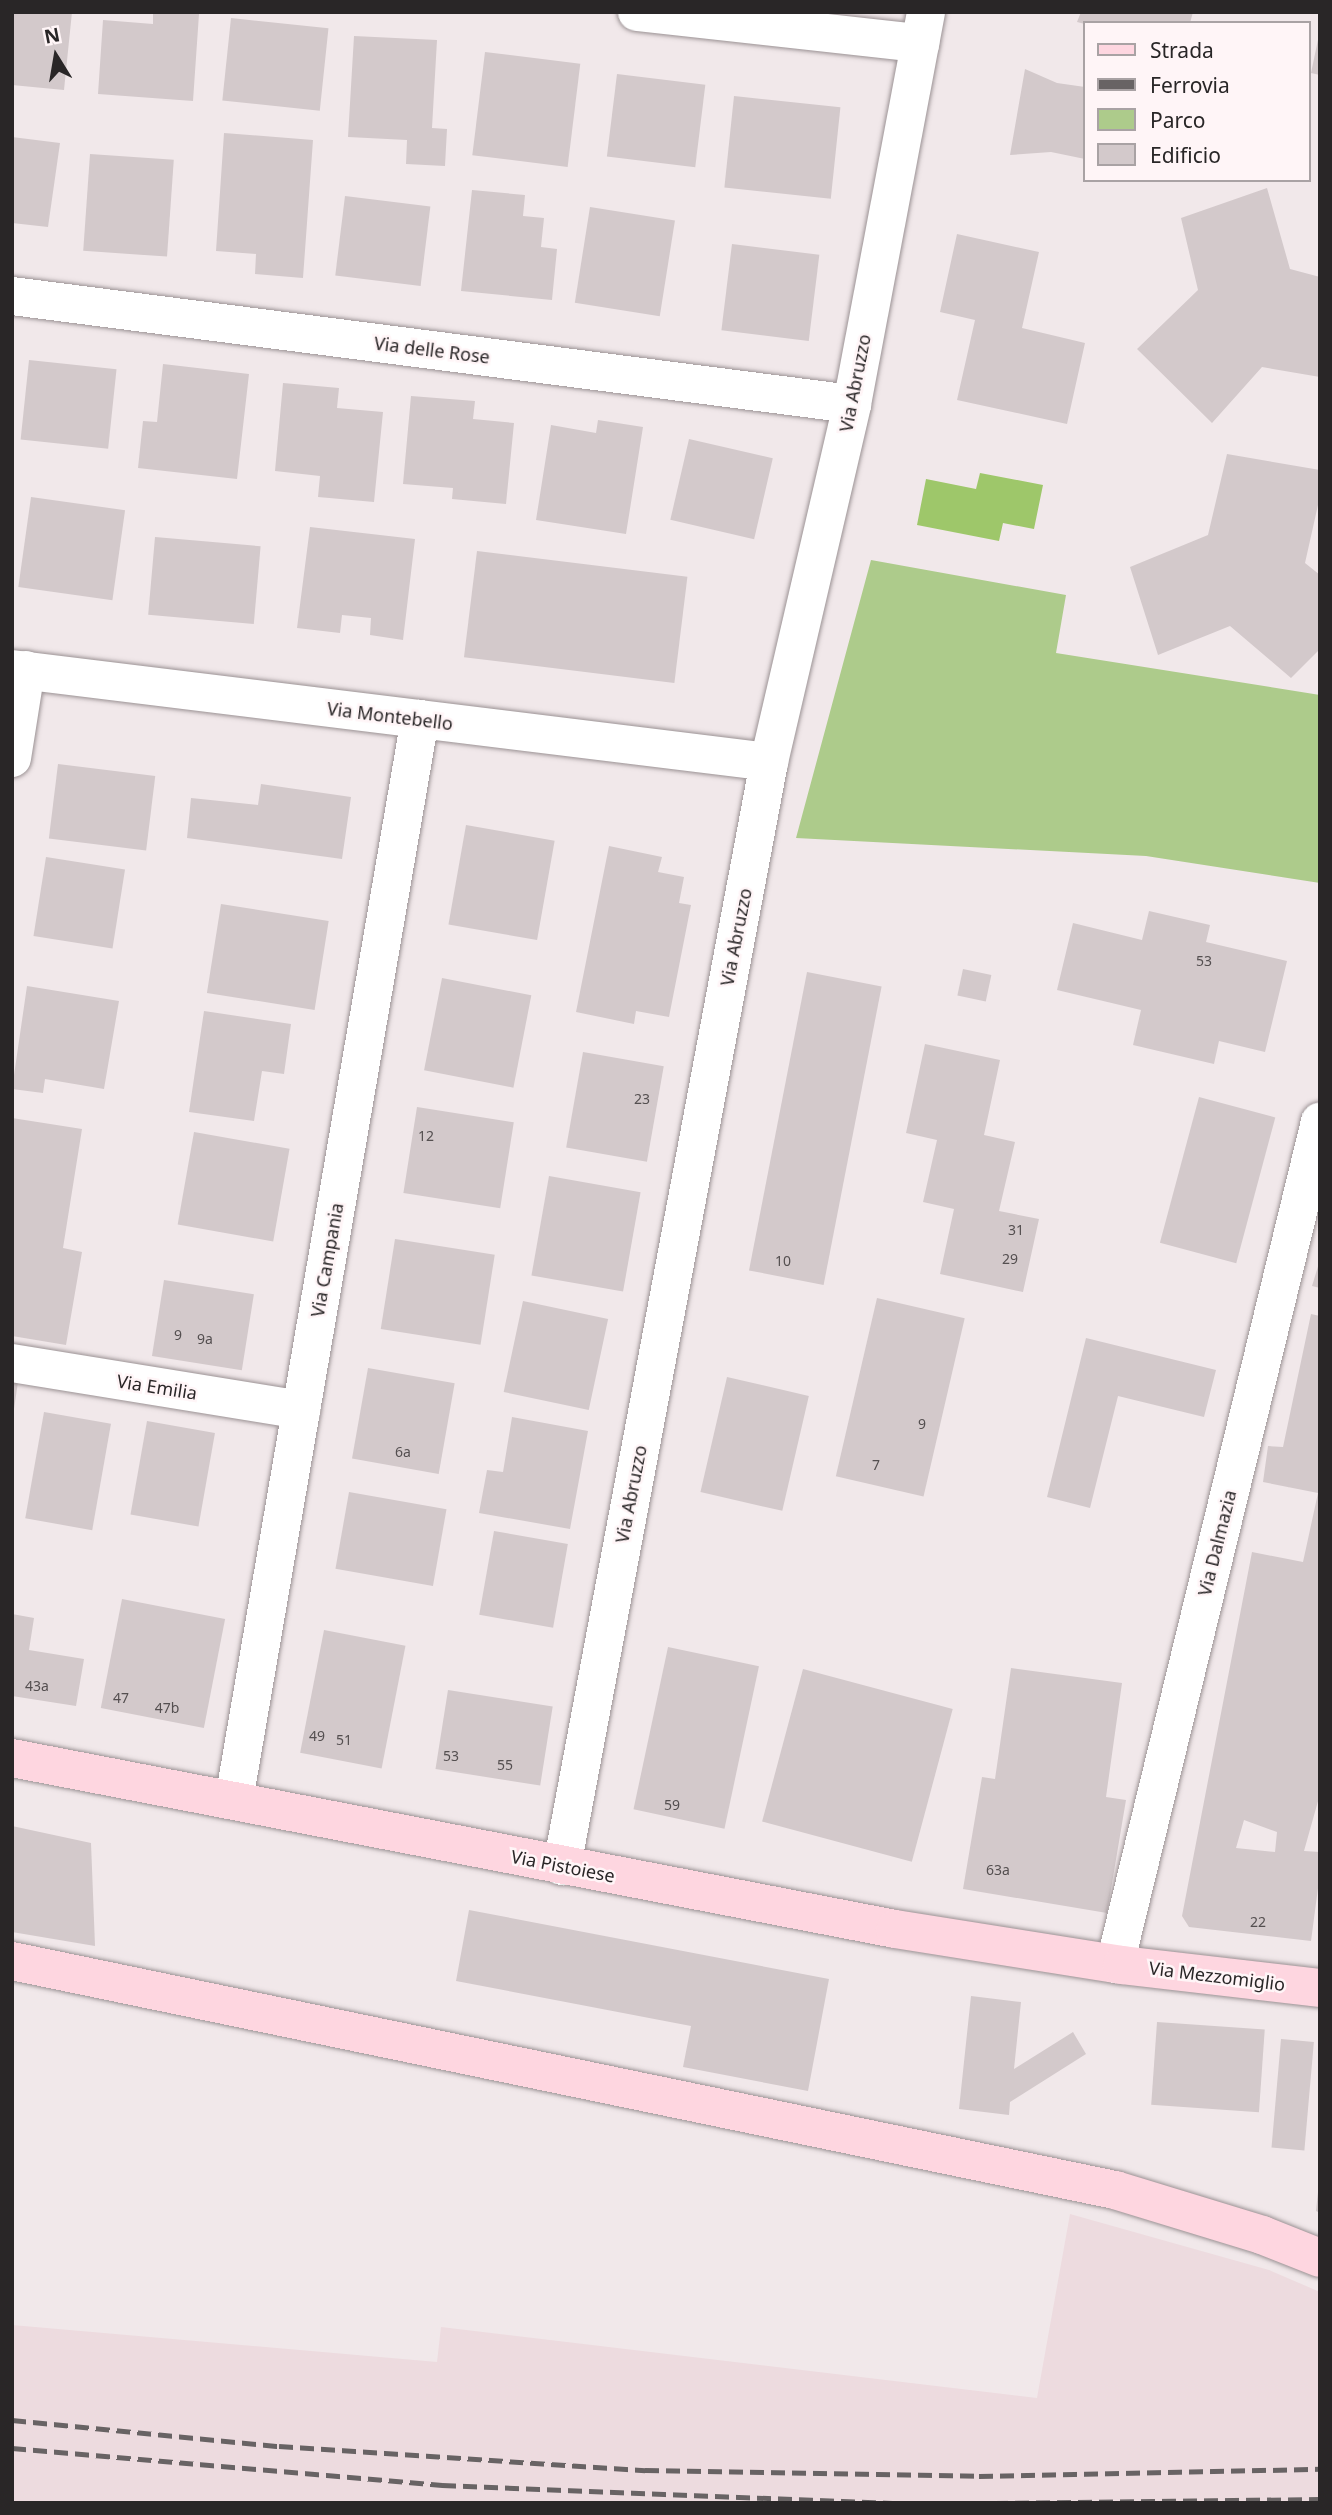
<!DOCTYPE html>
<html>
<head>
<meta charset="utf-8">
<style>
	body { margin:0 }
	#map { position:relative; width:1332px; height:2515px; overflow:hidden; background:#f1e8ea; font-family:"Noto Sans",sans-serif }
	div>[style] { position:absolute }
	.built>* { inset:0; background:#eddbdf }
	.green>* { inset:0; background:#adcb8b }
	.water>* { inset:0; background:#9ec76a }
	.building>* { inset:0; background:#d3c9cb; transform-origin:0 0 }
	.roads { filter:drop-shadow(0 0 2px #9b9294) drop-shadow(0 0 2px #9b9294) }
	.minor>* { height:38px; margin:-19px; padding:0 19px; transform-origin:19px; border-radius:19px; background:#fff }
	.major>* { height:38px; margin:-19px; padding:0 19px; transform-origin:19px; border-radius:19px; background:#fed6e0 }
	.rail>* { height:5px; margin-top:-2.5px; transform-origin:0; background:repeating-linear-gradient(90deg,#686364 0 14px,transparent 0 21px) }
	span { translate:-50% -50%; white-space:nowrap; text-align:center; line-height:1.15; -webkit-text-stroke:5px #fff5f7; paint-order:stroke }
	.number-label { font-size:14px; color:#544f50 }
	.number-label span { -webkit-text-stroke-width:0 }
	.street-label { font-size:18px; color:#292627 }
	.frame { position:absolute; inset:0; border:14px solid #292627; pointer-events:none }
	.legend { position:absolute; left:1083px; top:21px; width:228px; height:161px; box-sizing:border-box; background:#fff5f7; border:2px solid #a9a2a4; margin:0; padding:9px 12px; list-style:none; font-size:21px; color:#292627 }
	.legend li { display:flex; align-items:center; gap:14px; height:35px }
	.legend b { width:35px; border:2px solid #a9a2a4 }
	.north { position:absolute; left:21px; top:21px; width:70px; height:70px; -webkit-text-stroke:5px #fff5f7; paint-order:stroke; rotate:349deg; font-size:19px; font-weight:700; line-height:28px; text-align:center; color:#292627 }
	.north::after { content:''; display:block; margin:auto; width:24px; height:32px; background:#292627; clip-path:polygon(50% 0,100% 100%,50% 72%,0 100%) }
</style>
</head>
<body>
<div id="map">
	<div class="built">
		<i style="clip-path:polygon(1070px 2214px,1269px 2270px,1320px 2292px,1320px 2503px,12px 2503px,12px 2325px,437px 2362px,441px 2327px,1037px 2398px)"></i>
	</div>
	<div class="green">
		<i style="clip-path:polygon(871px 560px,1066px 595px,1056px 653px,1320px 695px,1320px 883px,1146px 856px,796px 838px)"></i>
	</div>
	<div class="water">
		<i style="clip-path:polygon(980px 473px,1043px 485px,1034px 529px,1003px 523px,999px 541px,917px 525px,926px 479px,976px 489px)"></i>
	</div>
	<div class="building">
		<i style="clip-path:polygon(12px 12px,72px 12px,64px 90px,12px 85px)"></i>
		<i style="clip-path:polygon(153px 12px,199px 14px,193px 101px,98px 94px,103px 20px,153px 24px)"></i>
		<i style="clip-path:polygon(1081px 12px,1193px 12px,1190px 23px,1085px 24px,1077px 22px)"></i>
		<i style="left:231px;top:18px;width:98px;height:83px;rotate:6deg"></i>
		<i style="clip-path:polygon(1319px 35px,1320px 35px,1320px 75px,1311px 73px)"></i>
		<i style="clip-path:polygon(354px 36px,437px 40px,432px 128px,447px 129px,445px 166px,406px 164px,407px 140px,348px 137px)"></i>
		<i style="left:485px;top:52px;width:96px;height:104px;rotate:7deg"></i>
		<i style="clip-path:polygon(1025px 69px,1057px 83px,1085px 87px,1085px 159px,1051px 152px,1010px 155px)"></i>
		<i style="left:617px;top:74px;width:89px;height:83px;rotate:7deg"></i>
		<i style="left:734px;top:96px;width:107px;height:92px;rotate:6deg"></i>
		<i style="clip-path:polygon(224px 133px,313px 140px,303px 278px,255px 274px,256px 254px,216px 251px)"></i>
		<i style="clip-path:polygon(12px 137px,60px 143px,48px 227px,12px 223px)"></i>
		<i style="left:90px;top:154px;width:84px;height:97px;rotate:4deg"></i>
		<i style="clip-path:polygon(1267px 188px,1290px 269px,1320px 277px,1320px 377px,1262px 367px,1212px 423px,1137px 349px,1198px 290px,1181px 218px)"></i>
		<i style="clip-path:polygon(472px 190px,525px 195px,523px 216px,544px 218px,541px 247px,557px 249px,552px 300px,461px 291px)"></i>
		<i style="left:345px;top:196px;width:86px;height:80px;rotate:7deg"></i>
		<i style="left:590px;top:207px;width:86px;height:97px;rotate:9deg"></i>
		<i style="clip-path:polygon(957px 234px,1039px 252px,1022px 328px,1085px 343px,1067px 424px,957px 400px,975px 320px,940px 312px)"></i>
		<i style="left:732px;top:244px;width:88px;height:87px;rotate:7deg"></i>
		<i style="left:29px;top:360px;width:88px;height:80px;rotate:6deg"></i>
		<i style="clip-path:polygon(163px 364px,249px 374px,237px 479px,138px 468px,143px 421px,157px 422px)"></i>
		<i style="clip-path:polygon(283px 383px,339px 388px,337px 408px,383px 412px,374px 502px,318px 497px,320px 476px,275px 471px)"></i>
		<i style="clip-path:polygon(411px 396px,475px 401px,473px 419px,514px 423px,506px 504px,452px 499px,453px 488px,403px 484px)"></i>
		<i style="clip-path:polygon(598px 420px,643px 427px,626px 534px,536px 520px,551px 425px,596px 433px)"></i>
		<i style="left:689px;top:439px;width:86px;height:83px;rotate:13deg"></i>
		<i style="clip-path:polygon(1227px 454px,1320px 470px,1320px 496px,1305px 563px,1320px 575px,1320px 649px,1291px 678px,1230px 626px,1158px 655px,1130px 567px,1208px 535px)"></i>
		<i style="left:31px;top:497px;width:95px;height:91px;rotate:8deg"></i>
		<i style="clip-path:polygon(310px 527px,415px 539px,403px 640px,370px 635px,371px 618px,342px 615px,340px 633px,297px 628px)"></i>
		<i style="left:155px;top:537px;width:106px;height:78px;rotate:5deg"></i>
		<i style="left:477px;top:551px;width:212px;height:107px;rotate:7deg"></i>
		<i style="left:58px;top:764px;width:98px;height:75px;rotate:7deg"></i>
		<i style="clip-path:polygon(261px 784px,351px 797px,342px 859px,187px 838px,191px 798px,258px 805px)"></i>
		<i style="left:466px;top:825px;width:90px;height:101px;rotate:10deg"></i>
		<i style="clip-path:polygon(609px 846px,662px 857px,658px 872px,684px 877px,679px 903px,691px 905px,669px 1017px,636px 1011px,634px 1024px,576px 1012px)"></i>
		<i style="left:46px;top:857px;width:80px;height:80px;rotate:9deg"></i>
		<i style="left:221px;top:904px;width:109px;height:90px;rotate:9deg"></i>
		<i style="clip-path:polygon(1149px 911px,1210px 925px,1206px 942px,1287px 961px,1265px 1052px,1219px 1041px,1214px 1064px,1133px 1045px,1141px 1010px,1057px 990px,1073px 923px,1142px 940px)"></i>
		<i style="left:963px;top:969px;width:29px;height:27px;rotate:12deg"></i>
		<i style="left:807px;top:972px;width:76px;height:304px;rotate:11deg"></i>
		<i style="left:442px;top:978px;width:91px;height:94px;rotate:11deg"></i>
		<i style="clip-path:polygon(27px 986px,119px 1001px,104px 1089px,45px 1079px,43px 1093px,12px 1089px)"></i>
		<i style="clip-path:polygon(204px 1011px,291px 1024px,284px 1074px,262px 1071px,254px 1121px,189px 1112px)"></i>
		<i style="clip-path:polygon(925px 1044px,1000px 1060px,984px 1135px,1015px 1142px,999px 1211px,1039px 1219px,1023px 1292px,940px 1274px,954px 1209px,923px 1202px,937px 1140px,906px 1133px)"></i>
		<i style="left:583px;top:1052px;width:82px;height:97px;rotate:10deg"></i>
		<i style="left:1199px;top:1097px;width:79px;height:151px;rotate:15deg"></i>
		<i style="left:417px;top:1107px;width:98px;height:87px;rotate:9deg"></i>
		<i style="clip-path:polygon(12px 1118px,82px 1129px,63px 1248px,82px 1252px,66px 1345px,12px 1336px)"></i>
		<i style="left:194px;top:1132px;width:97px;height:94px;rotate:10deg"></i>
		<i style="left:549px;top:1176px;width:93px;height:101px;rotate:10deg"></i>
		<i style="left:395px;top:1239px;width:101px;height:91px;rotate:9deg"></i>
		<i style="clip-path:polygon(1320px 1260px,1320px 1288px,1312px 1286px)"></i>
		<i style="left:164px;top:1280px;width:91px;height:77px;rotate:9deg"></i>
		<i style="left:877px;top:1298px;width:90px;height:183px;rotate:13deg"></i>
		<i style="left:523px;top:1301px;width:87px;height:93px;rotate:12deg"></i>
		<i style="clip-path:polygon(evenodd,1311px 1314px,1320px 1316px,1320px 1794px,1304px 1851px,1320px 1852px,1320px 1873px,1311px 1941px,1189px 1927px,1182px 1916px,1252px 1552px,1303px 1562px,1318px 1493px,1263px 1482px,1268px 1446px,1283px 1447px,1311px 1314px,1244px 1820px,1277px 1832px,1275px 1852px,1236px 1848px,1244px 1820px)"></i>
		<i style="clip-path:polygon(1086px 1338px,1216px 1370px,1204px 1417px,1118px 1396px,1090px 1508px,1047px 1497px)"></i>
		<i style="left:368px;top:1368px;width:88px;height:92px;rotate:10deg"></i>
		<i style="left:727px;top:1377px;width:84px;height:118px;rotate:13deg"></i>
		<i style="clip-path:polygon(12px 1381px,18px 1382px,14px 1409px,12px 1408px)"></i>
		<i style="left:44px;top:1412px;width:68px;height:108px;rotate:10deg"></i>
		<i style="clip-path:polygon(512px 1417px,588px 1431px,570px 1529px,479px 1513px,487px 1470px,503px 1472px)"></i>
		<i style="left:147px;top:1421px;width:69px;height:95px;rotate:10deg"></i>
		<i style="left:349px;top:1492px;width:99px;height:78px;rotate:10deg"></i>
		<i style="left:494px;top:1531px;width:75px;height:85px;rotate:10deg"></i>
		<i style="left:122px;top:1599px;width:105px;height:111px;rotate:11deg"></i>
		<i style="clip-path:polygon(12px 1614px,34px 1618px,29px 1650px,84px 1659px,76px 1706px,12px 1696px)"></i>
		<i style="left:324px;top:1630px;width:83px;height:125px;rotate:11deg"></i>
		<i style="left:668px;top:1647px;width:93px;height:166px;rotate:12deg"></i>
		<i style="clip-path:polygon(1011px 1668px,1122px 1683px,1106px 1797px,1126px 1800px,1107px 1913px,963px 1889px,982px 1777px,995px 1779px)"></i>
		<i style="left:803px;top:1669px;width:155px;height:158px;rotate:15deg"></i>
		<i style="left:448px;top:1690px;width:106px;height:80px;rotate:9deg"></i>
		<i style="clip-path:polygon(12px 1826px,91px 1843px,95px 1946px,12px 1932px)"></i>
		<i style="clip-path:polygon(469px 1910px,829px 1979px,808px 2091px,683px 2067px,691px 2026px,456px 1981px)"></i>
		<i style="clip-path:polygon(971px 1996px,1021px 2002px,1014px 2069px,1073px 2032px,1086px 2054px,1010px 2102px,1009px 2115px,959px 2109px)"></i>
		<i style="left:1157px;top:2022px;width:108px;height:83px;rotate:4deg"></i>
		<i style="left:1281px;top:2039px;width:33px;height:109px;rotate:5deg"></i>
		<i style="clip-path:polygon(1318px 2192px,1320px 2193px,1320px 2213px,1316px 2211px)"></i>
	</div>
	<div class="roads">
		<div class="minor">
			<i style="left:637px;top:12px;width:285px;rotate:6.3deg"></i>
			<i style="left:12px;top:296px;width:847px;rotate:7.33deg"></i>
			<i style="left:12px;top:669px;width:763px;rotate:7deg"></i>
			<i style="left:12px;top:758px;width:89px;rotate:-81deg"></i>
			<i style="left:12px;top:1363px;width:293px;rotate:9.2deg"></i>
			<i style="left:234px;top:1800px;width:1097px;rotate:-80.24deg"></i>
			<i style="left:562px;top:1866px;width:1123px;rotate:-79.38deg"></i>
			<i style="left:769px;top:762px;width:367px;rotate:-76.9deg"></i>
			<i style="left:852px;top:404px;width:399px;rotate:-79.3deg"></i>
			<i style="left:1115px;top:1964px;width:867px;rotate:-76.32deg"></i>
		</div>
		<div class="major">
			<i style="left:12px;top:1758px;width:899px;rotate:10.96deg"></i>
			<i style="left:895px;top:1929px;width:230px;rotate:9deg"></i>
			<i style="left:1122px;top:1965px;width:199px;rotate:6.6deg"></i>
			<i style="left:12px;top:1961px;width:1127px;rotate:11.73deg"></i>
			<i style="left:1115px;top:2190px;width:154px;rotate:17deg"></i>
			<i style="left:1262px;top:2235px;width:62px;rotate:21.6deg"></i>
		</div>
	</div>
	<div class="rail">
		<i style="left:12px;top:2420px;width:268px;rotate:5.6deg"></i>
		<i style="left:279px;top:2446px;width:367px;rotate:3.8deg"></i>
		<i style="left:645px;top:2470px;width:334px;rotate:1deg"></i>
		<i style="left:979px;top:2476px;width:341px;rotate:-1.2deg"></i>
		<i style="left:12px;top:2448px;width:432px;rotate:4.9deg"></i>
		<i style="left:442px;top:2485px;width:451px;rotate:2.3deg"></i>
		<i style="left:994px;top:2503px;width:326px;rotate:-0.7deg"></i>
	</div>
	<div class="number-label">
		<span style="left:1204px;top:961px">53</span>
		<span style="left:642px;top:1099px">23</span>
		<span style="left:426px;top:1136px">12</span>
		<span style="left:1016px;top:1230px">31</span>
		<span style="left:1010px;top:1259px">29</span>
		<span style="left:783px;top:1261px">10</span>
		<span style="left:178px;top:1335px">9</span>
		<span style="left:205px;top:1339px">9a</span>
		<span style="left:922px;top:1424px">9</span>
		<span style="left:403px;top:1452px">6a</span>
		<span style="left:876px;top:1465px">7</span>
		<span style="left:37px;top:1686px">43a</span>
		<span style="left:121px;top:1698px">47</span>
		<span style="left:167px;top:1708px">47b</span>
		<span style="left:317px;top:1736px">49</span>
		<span style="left:344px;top:1740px">51</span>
		<span style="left:451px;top:1756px">53</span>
		<span style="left:505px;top:1765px">55</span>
		<span style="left:672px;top:1805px">59</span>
		<span style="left:998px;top:1870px">63a</span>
		<span style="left:1258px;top:1922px">22</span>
	</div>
	<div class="street-label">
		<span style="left:432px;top:350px;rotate:7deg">Via delle Rose</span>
		<span style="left:855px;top:383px;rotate:-79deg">Via Abruzzo</span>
		<span style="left:390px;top:716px;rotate:7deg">Via Montebello</span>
		<span style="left:736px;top:937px;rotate:-79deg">Via Abruzzo</span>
		<span style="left:327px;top:1260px;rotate:-80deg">Via Campania</span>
		<span style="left:157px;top:1387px;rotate:9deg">Via Emilia</span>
		<span style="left:631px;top:1494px;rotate:-79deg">Via Abruzzo</span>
		<span style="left:1217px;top:1543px;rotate:-76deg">Via Dalmazia</span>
		<span style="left:563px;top:1866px;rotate:11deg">Via Pistoiese</span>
		<span style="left:1217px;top:1976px;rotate:7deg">Via Mezzomiglio</span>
	</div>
	<div class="frame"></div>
	<ul class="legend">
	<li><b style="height:9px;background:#fed6e0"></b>Strada</li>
	<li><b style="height:9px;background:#686364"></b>Ferrovia</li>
	<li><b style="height:19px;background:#adcb8b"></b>Parco</li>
	<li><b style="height:19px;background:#d3c9cb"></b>Edificio</li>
	</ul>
	<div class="north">N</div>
</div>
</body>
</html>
